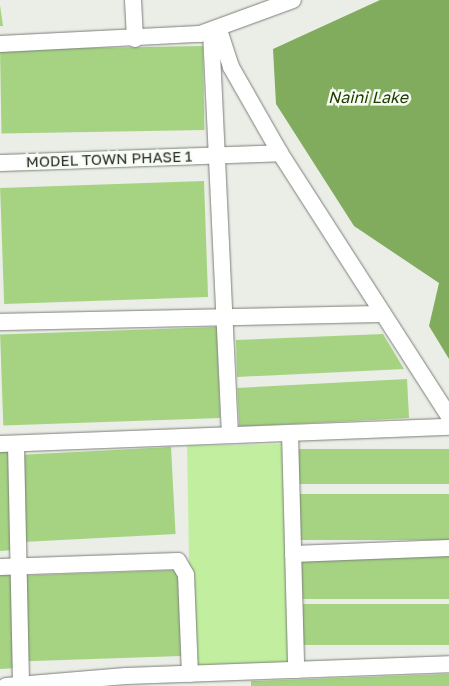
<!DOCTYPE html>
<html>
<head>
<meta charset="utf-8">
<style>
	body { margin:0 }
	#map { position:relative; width:449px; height:686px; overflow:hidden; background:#eaeee7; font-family:"Golos Text",sans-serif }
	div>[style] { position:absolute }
	.green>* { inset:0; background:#c1ef9f; transform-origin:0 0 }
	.water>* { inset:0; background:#81ac5d }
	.building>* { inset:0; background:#a5d382; transform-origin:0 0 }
	.roads { filter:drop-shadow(0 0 1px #7b7f78) drop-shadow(0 0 1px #7b7f78) }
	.minor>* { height:16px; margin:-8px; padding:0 8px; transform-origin:8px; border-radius:8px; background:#fff }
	span { translate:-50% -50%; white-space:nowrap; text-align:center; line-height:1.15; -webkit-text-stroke:5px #f7fcf4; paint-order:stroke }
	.street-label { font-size:15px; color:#292b28 }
	.water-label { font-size:16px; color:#213c01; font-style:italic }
</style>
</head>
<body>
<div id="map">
	<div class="green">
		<i style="left:285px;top:444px;width:220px;height:98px;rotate:89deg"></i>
	</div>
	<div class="water">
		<i style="clip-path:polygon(380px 0,449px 0,449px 359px,429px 326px,439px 283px,354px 226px,276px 104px,273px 49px)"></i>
	</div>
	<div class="building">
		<i style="clip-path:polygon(0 5px,3px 26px,0 26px)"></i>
		<i style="left:203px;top:46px;width:84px;height:203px;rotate:89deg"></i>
		<i style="left:204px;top:181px;width:116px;height:204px;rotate:88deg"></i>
		<i style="left:217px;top:327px;width:91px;height:217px;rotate:88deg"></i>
		<i style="clip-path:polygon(383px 334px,404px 369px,237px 377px,236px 340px)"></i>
		<i style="left:407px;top:379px;width:39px;height:170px;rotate:87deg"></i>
		<i style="left:171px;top:447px;width:87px;height:153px;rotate:87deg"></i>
		<i style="left:449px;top:449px;width:35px;height:155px;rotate:90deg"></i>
		<i style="clip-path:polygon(0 450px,12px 450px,15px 550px,0 551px)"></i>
		<i style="left:449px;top:494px;width:46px;height:155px;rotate:90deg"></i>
		<i style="left:449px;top:555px;width:44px;height:148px;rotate:90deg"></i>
		<i style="clip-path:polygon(13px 570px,18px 668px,0 669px,0 571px)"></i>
		<i style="left:178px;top:570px;width:86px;height:155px;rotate:88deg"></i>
		<i style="left:449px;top:604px;width:41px;height:146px;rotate:90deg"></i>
		<i style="clip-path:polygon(449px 674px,449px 686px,251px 686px,251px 681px)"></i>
	</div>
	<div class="roads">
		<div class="minor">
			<i style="left:133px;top:0;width:39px;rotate:87deg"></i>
			<i style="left:219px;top:30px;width:39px;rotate:72deg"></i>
			<i style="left:231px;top:67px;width:99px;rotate:60.3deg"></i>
			<i style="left:280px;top:153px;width:313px;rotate:57.3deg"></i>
			<i style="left:211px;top:32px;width:403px;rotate:87.3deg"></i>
			<i style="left:0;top:44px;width:200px;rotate:-2.9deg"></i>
			<i style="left:200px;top:34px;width:99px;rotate:-20.1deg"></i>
			<i style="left:0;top:163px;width:280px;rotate:-2deg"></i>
			<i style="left:0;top:322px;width:383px;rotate:-1.2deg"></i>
			<i style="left:290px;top:433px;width:237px;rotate:88.5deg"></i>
			<i style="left:0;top:444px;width:449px;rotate:-2.2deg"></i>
			<i style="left:16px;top:444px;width:241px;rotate:88.8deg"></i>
			<i style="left:293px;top:554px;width:156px;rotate:-2.2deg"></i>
			<i style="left:0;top:567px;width:178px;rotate:-1.9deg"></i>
			<i style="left:178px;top:561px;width:16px;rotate:60deg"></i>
			<i style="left:186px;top:575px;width:99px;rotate:87.7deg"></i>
			<i style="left:6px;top:686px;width:120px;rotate:-4.8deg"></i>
			<i style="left:126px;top:676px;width:323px;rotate:-2.1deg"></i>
		</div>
	</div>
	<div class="street-label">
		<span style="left:109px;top:159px;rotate:-2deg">MODEL TOWN PHASE 1</span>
	</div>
	<div class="water-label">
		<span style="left:368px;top:97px">Naini Lake</span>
	</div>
</div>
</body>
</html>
